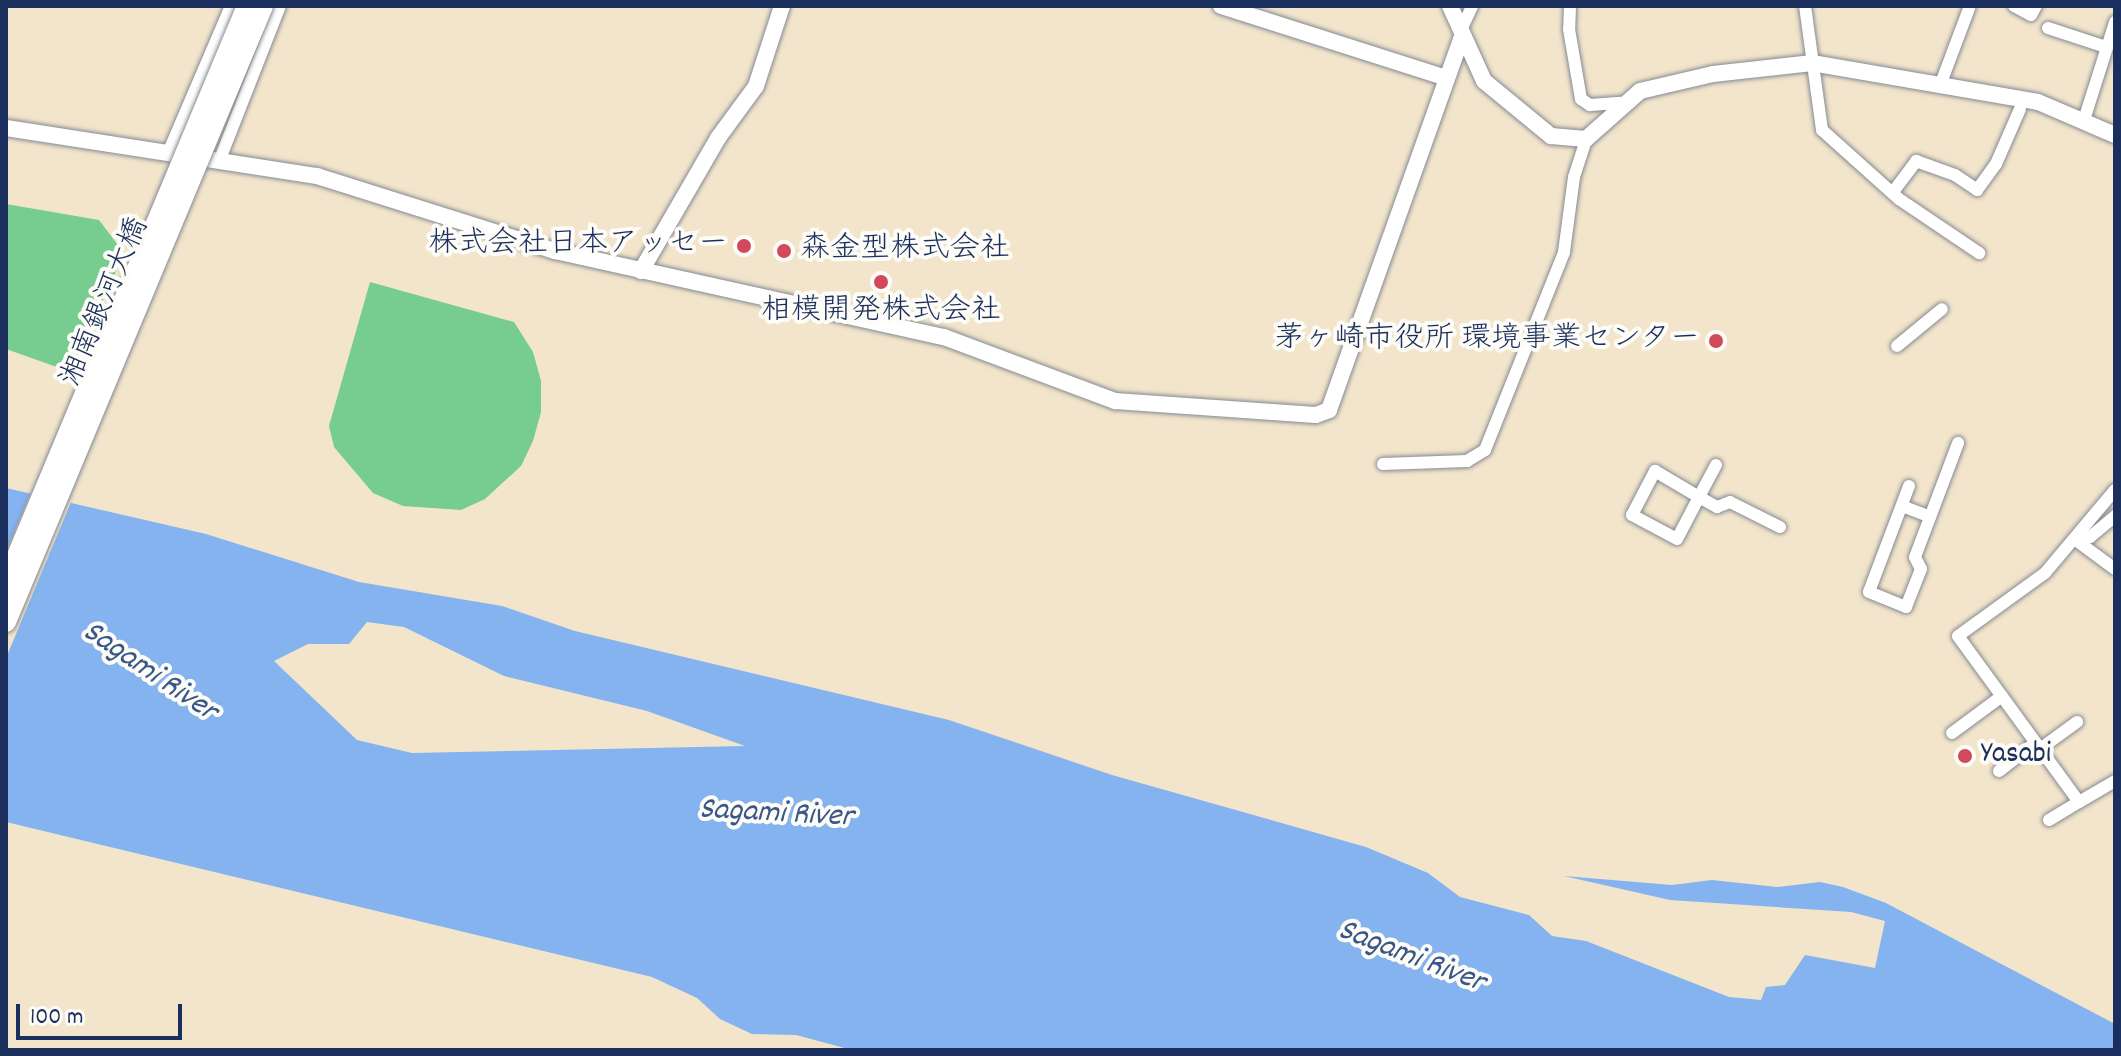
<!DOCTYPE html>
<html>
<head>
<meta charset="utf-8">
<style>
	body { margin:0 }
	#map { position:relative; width:2121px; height:1056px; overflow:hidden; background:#f2e5cb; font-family:Dekko,"Klee One",sans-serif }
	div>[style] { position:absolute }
	.green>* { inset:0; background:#77cc8f }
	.water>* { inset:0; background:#84b3ef }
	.pier>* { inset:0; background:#f2e5cb }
	.roads { filter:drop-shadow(0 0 2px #868a94) drop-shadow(0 0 2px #868a94) }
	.minor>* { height:12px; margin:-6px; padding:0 6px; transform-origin:6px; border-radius:6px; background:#fff }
	.tertiary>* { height:16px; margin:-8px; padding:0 8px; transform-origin:8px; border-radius:8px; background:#fff }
	.bridges { filter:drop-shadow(0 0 2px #868a94) drop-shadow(0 0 2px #868a94) }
	.primary-bridge>* { height:20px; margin:-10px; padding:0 10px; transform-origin:10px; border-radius:10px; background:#fff }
	.dots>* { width:22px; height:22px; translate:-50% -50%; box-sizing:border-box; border:4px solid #fdfcf7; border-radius:50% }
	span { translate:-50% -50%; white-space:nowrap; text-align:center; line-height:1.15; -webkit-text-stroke:8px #fdfcf7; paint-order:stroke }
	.poi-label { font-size:30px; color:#1b2f5e }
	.right { translate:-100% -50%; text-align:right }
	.left { translate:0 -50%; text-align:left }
	.street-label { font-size:30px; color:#1b2f5e }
	.water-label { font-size:32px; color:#3a578a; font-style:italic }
	.frame { position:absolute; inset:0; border:8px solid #1b2f5e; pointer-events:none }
	.scale { position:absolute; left:16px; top:1004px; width:166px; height:36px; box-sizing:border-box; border:4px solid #1b2f5e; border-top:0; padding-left:10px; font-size:24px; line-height:28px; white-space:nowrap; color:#1b2f5e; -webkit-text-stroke:6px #fdfcf7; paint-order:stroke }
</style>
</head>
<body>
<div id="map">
	<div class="green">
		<i style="clip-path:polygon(6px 204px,99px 220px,124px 253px,71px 372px,6px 349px)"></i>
		<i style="clip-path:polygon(370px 282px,514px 322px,533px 352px,541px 381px,541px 412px,533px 441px,521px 466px,485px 499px,461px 510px,403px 506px,373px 493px,334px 447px,329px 426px)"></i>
	</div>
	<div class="water">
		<i style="clip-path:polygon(evenodd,6px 488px,206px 534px,359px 582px,502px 606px,575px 631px,949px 720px,1112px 775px,1366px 847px,1428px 873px,1460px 897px,1529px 915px,1552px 936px,1586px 941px,1729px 997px,1761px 1000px,1766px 987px,1785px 985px,1805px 955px,1875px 968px,1885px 921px,1851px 912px,1670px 900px,1564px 876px,1672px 885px,1712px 880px,1777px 887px,1820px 882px,1843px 887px,1886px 903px,2115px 1024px,2115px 1050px,852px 1050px,796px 1035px,752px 1034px,720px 1019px,697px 998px,652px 977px,6px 822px,6px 488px,367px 622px,404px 627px,504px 676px,647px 711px,745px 746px,412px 753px,357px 740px,274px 661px,308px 644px,349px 644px,367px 622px)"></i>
	</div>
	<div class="pier">
		<i style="clip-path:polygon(32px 490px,72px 500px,6px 658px,6px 552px)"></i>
	</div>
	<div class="roads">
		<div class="minor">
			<i style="left:1570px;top:6px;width:23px;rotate:92deg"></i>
			<i style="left:1569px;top:29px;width:71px;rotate:80.3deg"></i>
			<i style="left:1581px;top:99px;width:11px;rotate:34deg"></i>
			<i style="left:1590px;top:105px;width:31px;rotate:-4deg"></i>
			<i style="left:1805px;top:6px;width:125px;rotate:82.2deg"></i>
			<i style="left:1822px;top:130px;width:103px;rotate:41.9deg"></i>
			<i style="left:1899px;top:199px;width:97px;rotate:34deg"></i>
			<i style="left:2014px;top:6px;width:19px;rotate:28deg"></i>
			<i style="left:2031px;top:15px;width:10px;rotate:-61deg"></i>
			<i style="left:2048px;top:28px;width:61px;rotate:18.1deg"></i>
			<i style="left:1461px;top:30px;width:26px;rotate:-65deg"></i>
			<i style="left:1941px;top:83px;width:82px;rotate:-69.4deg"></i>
			<i style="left:2084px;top:120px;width:103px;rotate:-72.4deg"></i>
			<i style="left:168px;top:153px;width:160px;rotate:-66.8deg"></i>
			<i style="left:220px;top:159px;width:164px;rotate:-68.6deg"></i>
			<i style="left:1893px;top:192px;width:39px;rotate:-53deg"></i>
			<i style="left:1916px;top:161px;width:41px;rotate:19.7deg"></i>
			<i style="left:1955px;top:175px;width:27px;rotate:34deg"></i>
			<i style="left:1977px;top:190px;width:32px;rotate:-54deg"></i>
			<i style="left:1996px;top:164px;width:60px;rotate:-66.4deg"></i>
			<i style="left:1897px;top:346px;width:58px;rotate:-39.4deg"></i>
			<i style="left:1383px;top:464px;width:84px;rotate:-2deg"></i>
			<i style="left:1467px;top:461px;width:21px;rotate:-31deg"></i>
			<i style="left:1485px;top:450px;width:213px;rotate:-68.2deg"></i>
			<i style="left:1564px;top:252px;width:76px;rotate:-82.4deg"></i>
			<i style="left:1574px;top:177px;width:40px;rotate:-72deg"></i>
			<i style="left:1716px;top:465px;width:36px;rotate:118deg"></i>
			<i style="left:1699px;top:497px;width:47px;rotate:117.6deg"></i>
			<i style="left:1677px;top:539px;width:51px;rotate:-151.9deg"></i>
			<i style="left:1632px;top:515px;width:50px;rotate:-62.4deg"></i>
			<i style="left:1655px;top:471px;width:51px;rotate:30.6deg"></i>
			<i style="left:1699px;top:497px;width:21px;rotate:29deg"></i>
			<i style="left:1717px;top:507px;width:14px;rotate:-21deg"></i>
			<i style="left:1730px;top:502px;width:56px;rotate:26.6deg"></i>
			<i style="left:1909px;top:486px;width:113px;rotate:110.7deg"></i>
			<i style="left:1869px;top:592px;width:40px;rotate:22deg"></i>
			<i style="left:1906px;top:607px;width:41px;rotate:-68.5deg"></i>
			<i style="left:1921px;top:569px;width:13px;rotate:-117deg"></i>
			<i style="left:1915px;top:557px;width:122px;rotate:-69.3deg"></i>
			<i style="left:1902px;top:506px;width:30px;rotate:21deg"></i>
			<i style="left:2077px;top:541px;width:47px;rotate:36.4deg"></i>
			<i style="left:2077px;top:541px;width:14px;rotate:-17deg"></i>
			<i style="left:2090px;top:537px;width:33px;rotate:-40deg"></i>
			<i style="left:1952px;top:733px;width:62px;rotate:-36.5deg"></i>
			<i style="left:2040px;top:749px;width:46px;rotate:-36.1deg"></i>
			<i style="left:1999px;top:771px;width:46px;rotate:-37.9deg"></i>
			<i style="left:2079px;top:802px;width:42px;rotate:-30.3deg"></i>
			<i style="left:2049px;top:820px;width:35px;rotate:-31deg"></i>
			<i style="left:2079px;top:802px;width:205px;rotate:-126.1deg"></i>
			<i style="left:1958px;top:636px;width:107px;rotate:-35.9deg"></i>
			<i style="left:2045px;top:573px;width:109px;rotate:-49.9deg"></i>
		</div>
		<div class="tertiary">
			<i style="left:1221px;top:6px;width:236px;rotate:17.7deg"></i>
			<i style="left:1450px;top:6px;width:82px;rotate:65.6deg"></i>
			<i style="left:1484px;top:81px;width:87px;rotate:39.4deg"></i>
			<i style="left:1551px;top:136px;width:35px;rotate:5deg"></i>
			<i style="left:1586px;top:139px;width:72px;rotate:-41.6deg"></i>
			<i style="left:1640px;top:91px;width:75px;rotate:-13.1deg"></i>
			<i style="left:1713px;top:74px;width:100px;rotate:-6.3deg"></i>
			<i style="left:1812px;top:63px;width:229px;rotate:9.8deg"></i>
			<i style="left:2038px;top:102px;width:84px;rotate:23.2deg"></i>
			<i style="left:6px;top:128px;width:315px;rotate:8.8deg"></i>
			<i style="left:317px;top:176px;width:250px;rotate:17.5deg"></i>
			<i style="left:555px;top:251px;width:398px;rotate:12.5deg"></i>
			<i style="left:944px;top:337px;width:183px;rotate:20.5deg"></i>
			<i style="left:1115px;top:401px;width:201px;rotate:4deg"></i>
			<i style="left:1316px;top:415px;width:14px;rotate:-21deg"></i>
			<i style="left:1329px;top:410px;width:397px;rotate:-70.4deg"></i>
			<i style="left:641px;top:271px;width:154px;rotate:-59.9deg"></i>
			<i style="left:718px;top:138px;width:64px;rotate:-53.8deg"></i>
			<i style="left:756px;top:86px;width:84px;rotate:-72deg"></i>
		</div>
	</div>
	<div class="bridges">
		<div class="primary-bridge">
			<i style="left:6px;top:582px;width:624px;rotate:-67.3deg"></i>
			<i style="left:6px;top:622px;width:667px;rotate:-67.35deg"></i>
		</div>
	</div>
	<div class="dots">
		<i style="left:744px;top:246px;background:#d1495b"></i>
		<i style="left:784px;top:251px;background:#d1495b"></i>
		<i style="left:881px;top:282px;background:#d1495b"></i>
		<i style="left:1716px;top:341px;background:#d1495b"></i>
		<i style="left:1965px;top:756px;background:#d1495b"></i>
	</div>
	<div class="poi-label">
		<span class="right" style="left:728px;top:246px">株式会社日本アッセー</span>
		<span class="left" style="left:800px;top:251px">森金型株式会社</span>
		<span style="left:881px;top:313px">相模開発株式会社</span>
		<span class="right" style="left:1700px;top:341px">茅ヶ崎市役所 環境事業センター</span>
		<span class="left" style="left:1981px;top:756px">Yasabi</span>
	</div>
	<div class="street-label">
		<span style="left:107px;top:303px;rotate:-67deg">湘南銀河大橋</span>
	</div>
	<div class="water-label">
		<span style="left:149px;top:673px;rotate:34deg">Sagami River</span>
		<span style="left:776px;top:815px;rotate:3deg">Sagami River</span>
		<span style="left:1411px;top:958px;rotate:21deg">Sagami River</span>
	</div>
	<div class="frame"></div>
	<div class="scale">100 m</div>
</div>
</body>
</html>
